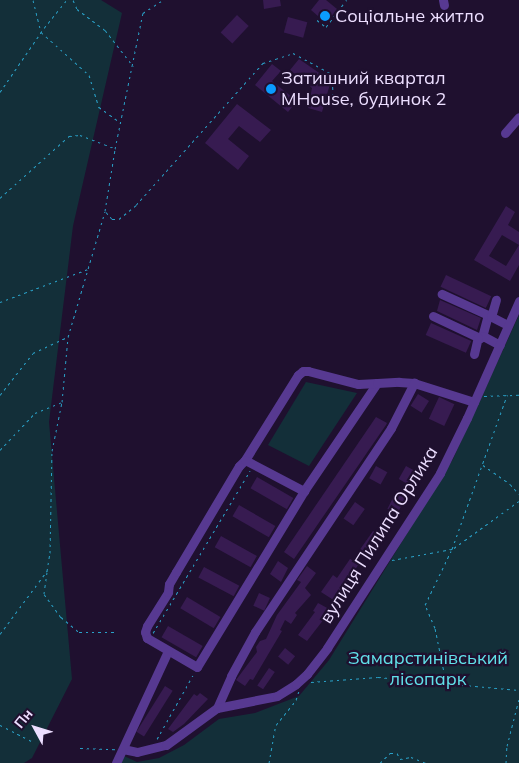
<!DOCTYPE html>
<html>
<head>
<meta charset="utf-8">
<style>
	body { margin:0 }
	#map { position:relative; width:519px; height:763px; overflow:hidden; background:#1f102f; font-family:Mulish,sans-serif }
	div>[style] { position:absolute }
	.green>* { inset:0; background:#132f39 }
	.building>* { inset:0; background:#371b51; transform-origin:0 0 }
	.path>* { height:1px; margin-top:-0.5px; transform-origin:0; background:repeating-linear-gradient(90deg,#29a1c8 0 2.5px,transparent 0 6.5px) }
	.minor>* { height:9px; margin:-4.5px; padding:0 4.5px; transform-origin:4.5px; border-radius:4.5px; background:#573991 }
	.dots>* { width:14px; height:14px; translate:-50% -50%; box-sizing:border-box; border:2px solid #1f102f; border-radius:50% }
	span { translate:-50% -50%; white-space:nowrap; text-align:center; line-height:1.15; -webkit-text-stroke:4.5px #1f102f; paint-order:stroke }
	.poi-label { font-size:18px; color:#ecdeff }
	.left { translate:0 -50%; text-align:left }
	.street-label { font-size:18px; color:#ecdeff }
	.park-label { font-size:18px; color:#61e1e9 }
	.north { position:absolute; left:10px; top:703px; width:50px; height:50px; -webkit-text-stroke:4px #1f102f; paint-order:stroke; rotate:309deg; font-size:14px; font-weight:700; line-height:20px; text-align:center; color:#ecdeff }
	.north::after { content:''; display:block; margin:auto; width:18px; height:22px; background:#ecdeff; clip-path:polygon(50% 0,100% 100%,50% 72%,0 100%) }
</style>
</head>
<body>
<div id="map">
	<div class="green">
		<i style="clip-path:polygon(0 0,101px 0,122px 13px,73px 226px,49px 422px,72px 679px,32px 758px,24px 763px,0 763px)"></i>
		<i style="clip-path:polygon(519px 315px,519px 763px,120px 763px,124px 756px,137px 762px,159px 758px,184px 745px,219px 719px,255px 713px,299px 696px,329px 660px,453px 459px)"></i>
		<i style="clip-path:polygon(306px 382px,357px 393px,309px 466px,268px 445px)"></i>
	</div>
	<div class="building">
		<i style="clip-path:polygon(263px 0,280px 0,281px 6px,264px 9px)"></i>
		<i style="clip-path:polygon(319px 0,326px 0,337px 9px,326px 23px,311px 10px)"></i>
		<i style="left:237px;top:15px;width:16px;height:24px;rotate:43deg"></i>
		<i style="left:288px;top:17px;width:20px;height:16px;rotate:15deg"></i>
		<i style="clip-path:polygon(299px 59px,328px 79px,326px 82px,330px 84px,322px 112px,308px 108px,312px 88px,290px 70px)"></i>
		<i style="clip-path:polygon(272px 64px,281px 71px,272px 81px,297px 101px,288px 112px,255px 85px)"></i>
		<i style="clip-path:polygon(237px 104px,271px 130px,260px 142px,239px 126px,228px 139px,249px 156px,238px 170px,205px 143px)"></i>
		<i style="clip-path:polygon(evenodd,506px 206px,515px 212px,508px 225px,519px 232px,519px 265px,510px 281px,474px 260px,506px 206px,502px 235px,519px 245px,506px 266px,489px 256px,502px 235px)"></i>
		<i style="left:446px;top:275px;width:50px;height:13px;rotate:25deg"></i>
		<i style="clip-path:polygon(440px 300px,481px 318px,477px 330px,437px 311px)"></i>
		<i style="left:431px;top:323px;width:44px;height:13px;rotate:24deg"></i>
		<i style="left:418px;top:394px;width:13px;height:14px;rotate:32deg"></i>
		<i style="left:439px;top:397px;width:17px;height:24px;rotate:25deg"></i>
		<i style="clip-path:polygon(376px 417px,387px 423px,386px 425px,294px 559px,284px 552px)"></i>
		<i style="left:376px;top:466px;width:13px;height:14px;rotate:29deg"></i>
		<i style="left:406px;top:466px;width:13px;height:15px;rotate:29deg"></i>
		<i style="left:257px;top:477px;width:42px;height:13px;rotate:30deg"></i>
		<i style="left:397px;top:490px;width:11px;height:21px;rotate:27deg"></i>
		<i style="left:355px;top:502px;width:12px;height:20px;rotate:35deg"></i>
		<i style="left:239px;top:505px;width:42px;height:13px;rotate:30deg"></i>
		<i style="left:373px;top:531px;width:12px;height:23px;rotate:35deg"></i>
		<i style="left:221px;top:536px;width:41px;height:13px;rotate:29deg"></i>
		<i style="clip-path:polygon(350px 559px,359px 564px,354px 571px,357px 573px,353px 578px,351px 576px,335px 601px,321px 592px,333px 575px,337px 578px)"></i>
		<i style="clip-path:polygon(278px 561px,288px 568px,281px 582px,270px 574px)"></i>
		<i style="clip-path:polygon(307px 566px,316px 573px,305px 588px,311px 595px,295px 613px,297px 615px,291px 624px,285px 620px,280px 630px,282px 631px,253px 680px,250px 679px,245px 686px,236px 680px,257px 652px,256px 647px,260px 641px,266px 639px,277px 615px,301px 582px,297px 580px)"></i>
		<i style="left:204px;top:567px;width:40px;height:12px;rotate:28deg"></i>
		<i style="left:259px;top:593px;width:12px;height:14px;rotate:24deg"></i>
		<i style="left:187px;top:597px;width:39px;height:13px;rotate:31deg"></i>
		<i style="clip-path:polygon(318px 603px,331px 610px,307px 641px,298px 635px,315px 612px,313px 611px)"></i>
		<i style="left:168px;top:626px;width:40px;height:13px;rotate:30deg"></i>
		<i style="left:285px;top:648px;width:13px;height:11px;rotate:39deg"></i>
		<i style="left:269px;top:668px;width:7px;height:21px;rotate:34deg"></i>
		<i style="left:165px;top:686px;width:9px;height:54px;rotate:32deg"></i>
		<i style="clip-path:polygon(200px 693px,208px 699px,184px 724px,173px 732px,168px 729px,194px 694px,197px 696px)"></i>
	</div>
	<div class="path">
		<i style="left:33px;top:0;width:33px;rotate:76deg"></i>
		<i style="left:41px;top:32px;width:64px;rotate:41.9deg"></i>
		<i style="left:89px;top:75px;width:34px;rotate:73deg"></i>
		<i style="left:99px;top:107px;width:27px;rotate:36deg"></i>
		<i style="left:73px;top:0;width:10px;rotate:66deg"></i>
		<i style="left:77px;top:9px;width:35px;rotate:37deg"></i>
		<i style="left:105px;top:30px;width:46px;rotate:52.1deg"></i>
		<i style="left:317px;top:20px;width:11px;rotate:38deg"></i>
		<i style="left:326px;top:27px;width:34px;rotate:-53deg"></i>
		<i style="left:0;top:92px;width:78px;rotate:-55.5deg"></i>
		<i style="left:44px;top:28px;width:36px;rotate:-51deg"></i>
		<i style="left:0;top:198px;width:93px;rotate:-41.9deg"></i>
		<i style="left:69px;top:136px;width:11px;rotate:-5deg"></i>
		<i style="left:80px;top:135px;width:36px;rotate:21deg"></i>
		<i style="left:106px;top:212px;width:9px;rotate:49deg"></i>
		<i style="left:112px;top:219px;width:7px"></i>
		<i style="left:119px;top:219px;width:22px;rotate:-39deg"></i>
		<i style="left:136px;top:205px;width:191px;rotate:-48.2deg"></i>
		<i style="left:263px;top:63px;width:32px;rotate:-18deg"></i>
		<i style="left:293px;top:53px;width:44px;rotate:28.3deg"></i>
		<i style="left:332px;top:74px;width:20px;rotate:87deg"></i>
		<i style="left:333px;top:94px;width:6px;rotate:108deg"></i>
		<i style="left:0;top:302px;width:94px;rotate:-20.6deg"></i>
		<i style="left:0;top:395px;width:53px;rotate:-51.8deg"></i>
		<i style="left:33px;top:353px;width:38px;rotate:-25deg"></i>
		<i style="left:484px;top:396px;width:35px;rotate:-2deg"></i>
		<i style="left:0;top:450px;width:51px;rotate:-46.6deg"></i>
		<i style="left:35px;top:413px;width:29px;rotate:-22deg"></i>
		<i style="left:483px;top:465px;width:33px;rotate:35deg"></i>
		<i style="left:510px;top:484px;width:13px;rotate:48deg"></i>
		<i style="left:454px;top:548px;width:80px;rotate:-35.9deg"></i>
		<i style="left:392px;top:560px;width:61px;rotate:-10.4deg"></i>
		<i style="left:452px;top:549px;width:164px;rotate:-70.3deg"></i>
		<i style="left:47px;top:572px;width:22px;rotate:98deg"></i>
		<i style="left:44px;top:594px;width:29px;rotate:54deg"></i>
		<i style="left:61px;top:617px;width:23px;rotate:40deg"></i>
		<i style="left:79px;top:632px;width:38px"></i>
		<i style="left:153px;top:633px;width:189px;rotate:-59.1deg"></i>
		<i style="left:0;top:634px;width:79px;rotate:-53.3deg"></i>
		<i style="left:47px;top:571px;width:18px;rotate:-81deg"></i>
		<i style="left:50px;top:553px;width:102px;rotate:-88.9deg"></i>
		<i style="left:52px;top:451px;width:50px;rotate:-78.5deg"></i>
		<i style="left:62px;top:402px;width:65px;rotate:-84.7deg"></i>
		<i style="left:68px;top:337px;width:131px;rotate:-73.6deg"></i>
		<i style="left:105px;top:211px;width:63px;rotate:-80.8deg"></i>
		<i style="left:115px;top:149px;width:139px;rotate:-78.4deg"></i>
		<i style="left:143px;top:13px;width:24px;rotate:-33deg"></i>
		<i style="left:311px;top:682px;width:67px;rotate:-4.3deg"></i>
		<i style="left:378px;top:677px;width:142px;rotate:5.3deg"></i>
		<i style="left:446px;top:682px;width:55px;rotate:-101.5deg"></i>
		<i style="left:435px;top:628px;width:25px;rotate:-113deg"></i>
		<i style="left:425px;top:605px;width:60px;rotate:-64.3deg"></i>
		<i style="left:0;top:725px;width:39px;rotate:27deg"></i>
		<i style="left:157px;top:739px;width:73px;rotate:-60.6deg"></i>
		<i style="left:80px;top:748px;width:35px;rotate:2deg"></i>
		<i style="left:269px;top:763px;width:39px;rotate:-80deg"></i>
		<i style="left:276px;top:725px;width:32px;rotate:-51deg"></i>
		<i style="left:296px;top:700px;width:9px;rotate:-72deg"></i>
		<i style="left:380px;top:763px;width:14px;rotate:-45deg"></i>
		<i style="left:390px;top:753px;width:7px"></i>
		<i style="left:397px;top:753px;width:7px;rotate:63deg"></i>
		<i style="left:400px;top:759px;width:11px;rotate:-10deg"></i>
		<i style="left:411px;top:757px;width:16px;rotate:22deg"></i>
		<i style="left:506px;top:763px;width:17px;rotate:-87deg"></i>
		<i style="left:507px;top:746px;width:49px;rotate:-75.7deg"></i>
	</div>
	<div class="minor">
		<i style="left:443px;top:0;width:5px;rotate:79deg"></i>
		<i style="left:505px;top:133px;width:21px;rotate:-49deg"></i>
		<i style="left:488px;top:315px;width:22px;rotate:27deg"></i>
		<i style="left:433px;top:316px;width:52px;rotate:25.1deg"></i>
		<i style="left:480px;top:338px;width:2px;rotate:-27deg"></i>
		<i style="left:482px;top:337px;width:23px;rotate:-75deg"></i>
		<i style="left:488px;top:315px;width:51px;rotate:-155.5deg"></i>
		<i style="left:491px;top:317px;width:18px;rotate:-74deg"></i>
		<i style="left:483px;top:336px;width:19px;rotate:28deg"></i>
		<i style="left:474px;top:354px;width:17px;rotate:-77deg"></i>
		<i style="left:377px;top:383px;width:130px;rotate:124.1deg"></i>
		<i style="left:304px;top:491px;width:206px;rotate:121.3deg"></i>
		<i style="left:197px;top:667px;width:58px;rotate:-149.9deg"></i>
		<i style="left:147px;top:638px;width:6px;rotate:-108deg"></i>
		<i style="left:145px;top:632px;width:6px;rotate:-72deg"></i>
		<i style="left:147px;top:626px;width:40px;rotate:-58deg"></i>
		<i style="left:168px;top:592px;width:8px;rotate:-83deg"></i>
		<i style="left:169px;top:584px;width:14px;rotate:-60deg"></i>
		<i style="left:176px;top:572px;width:123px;rotate:-59.3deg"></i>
		<i style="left:239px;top:466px;width:8px;rotate:-45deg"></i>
		<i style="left:245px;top:460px;width:100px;rotate:-58.1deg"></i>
		<i style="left:298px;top:375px;width:6px;rotate:-39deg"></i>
		<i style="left:303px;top:371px;width:5px"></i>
		<i style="left:308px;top:371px;width:52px;rotate:14.6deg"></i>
		<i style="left:358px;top:384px;width:19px;rotate:-3deg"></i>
		<i style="left:377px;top:383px;width:22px;rotate:-3deg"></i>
		<i style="left:399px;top:382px;width:15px;rotate:4deg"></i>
		<i style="left:414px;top:383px;width:63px;rotate:17.6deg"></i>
		<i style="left:245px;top:460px;width:67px;rotate:27.7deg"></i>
		<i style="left:217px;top:708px;width:35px;rotate:-66deg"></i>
		<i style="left:231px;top:676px;width:50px;rotate:-61.4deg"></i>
		<i style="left:255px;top:632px;width:245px;rotate:-56.3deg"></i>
		<i style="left:391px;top:428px;width:51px;rotate:-62.9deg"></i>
		<i style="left:123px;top:749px;width:14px;rotate:12deg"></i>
		<i style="left:137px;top:752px;width:30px;rotate:-14deg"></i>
		<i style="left:166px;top:745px;width:63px;rotate:-36deg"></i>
		<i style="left:217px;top:708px;width:61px;rotate:-11.3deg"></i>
		<i style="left:277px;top:696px;width:22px;rotate:-32deg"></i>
		<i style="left:296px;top:684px;width:15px;rotate:-42deg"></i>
		<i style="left:307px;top:674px;width:33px;rotate:-52deg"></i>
		<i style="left:327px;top:648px;width:208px;rotate:-57.1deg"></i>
		<i style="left:440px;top:473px;width:61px;rotate:-63.9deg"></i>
		<i style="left:467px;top:418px;width:128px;rotate:-66deg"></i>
		<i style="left:116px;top:763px;width:123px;rotate:-65.1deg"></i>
	</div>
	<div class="dots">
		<i style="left:325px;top:16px;background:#0a9bff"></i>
		<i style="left:271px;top:89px;background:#0a9bff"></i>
	</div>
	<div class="poi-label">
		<span class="left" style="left:335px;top:16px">Соціальне житло</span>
		<span class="left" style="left:281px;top:89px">Затишний квартал<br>MHouse, будинок 2</span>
	</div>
	<div class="street-label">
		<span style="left:379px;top:535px;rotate:-58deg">вулиця Пилипа Орлика</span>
	</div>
	<div class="park-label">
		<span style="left:428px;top:669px">Замарстинівський<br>лісопарк</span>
	</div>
	<div class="north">Пн</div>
</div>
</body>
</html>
